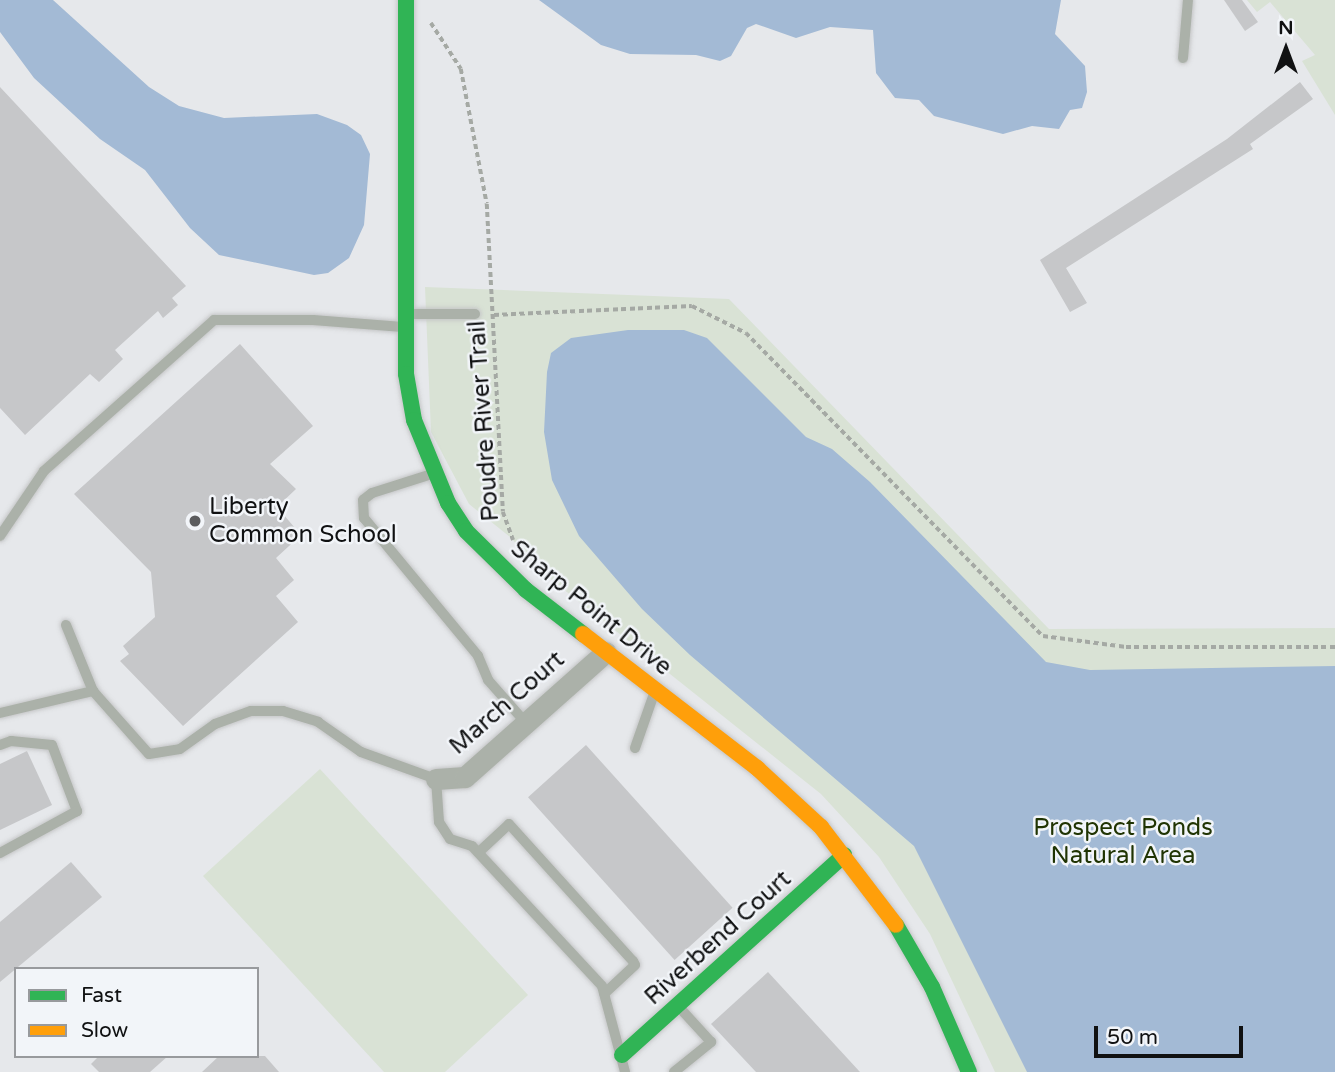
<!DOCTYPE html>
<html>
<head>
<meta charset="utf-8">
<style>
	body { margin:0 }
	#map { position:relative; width:1335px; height:1072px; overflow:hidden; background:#e6e8eb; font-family:"Varela Round",sans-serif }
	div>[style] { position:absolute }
	.green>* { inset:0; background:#d9e2d5 }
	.water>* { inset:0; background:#a3bad5 }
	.building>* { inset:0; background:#c6c7c9; transform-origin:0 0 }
	.path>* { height:3.5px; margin-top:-1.75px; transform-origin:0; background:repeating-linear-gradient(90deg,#a5a9a4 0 5px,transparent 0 8.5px) }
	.roads { filter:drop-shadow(0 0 2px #c5c6c7) drop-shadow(0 0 2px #c5c6c7) }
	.lane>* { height:10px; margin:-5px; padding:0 5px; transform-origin:5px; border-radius:5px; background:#abb1a9 }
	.street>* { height:21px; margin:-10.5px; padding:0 10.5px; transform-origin:10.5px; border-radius:10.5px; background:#abb1a9 }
	.fast>* { height:16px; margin:-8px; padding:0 8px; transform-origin:8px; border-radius:8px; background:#30b455 }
	.slow>* { height:16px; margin:-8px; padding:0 8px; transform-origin:8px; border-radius:8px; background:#ff9f0a }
	.dots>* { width:19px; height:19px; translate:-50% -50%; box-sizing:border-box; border:4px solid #f2f5f9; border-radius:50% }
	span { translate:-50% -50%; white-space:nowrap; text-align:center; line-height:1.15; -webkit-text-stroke:5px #f2f5f9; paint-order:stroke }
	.street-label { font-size:24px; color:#101112 }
	.poi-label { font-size:24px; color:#101112 }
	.left { translate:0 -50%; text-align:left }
	.park-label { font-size:24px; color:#203403 }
	.legend { position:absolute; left:14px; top:967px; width:245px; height:91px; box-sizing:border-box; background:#f2f5f9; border:2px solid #989a9d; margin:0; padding:9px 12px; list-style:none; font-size:21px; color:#101112 }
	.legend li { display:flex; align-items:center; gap:14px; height:35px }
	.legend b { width:35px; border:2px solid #989a9d }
	.north { position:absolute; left:1251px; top:14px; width:70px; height:70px; -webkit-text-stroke:5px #f2f5f9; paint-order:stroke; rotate:0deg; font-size:19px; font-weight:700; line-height:28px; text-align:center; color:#101112 }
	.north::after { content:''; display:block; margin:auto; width:24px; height:32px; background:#101112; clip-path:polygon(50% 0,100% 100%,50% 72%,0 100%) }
	.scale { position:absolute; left:1094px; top:1026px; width:149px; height:32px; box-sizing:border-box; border:4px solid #101112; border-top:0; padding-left:9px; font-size:21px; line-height:24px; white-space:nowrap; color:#101112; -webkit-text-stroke:5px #f2f5f9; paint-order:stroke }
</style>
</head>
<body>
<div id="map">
	<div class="green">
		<i style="clip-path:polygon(1247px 0,1335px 0,1335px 115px,1302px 61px,1315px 55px,1270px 2px,1257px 12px)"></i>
		<i style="clip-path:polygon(425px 287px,729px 299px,1049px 629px,1335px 628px,1335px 1072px,995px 1072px,930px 934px,879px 857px,821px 794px,543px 573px,510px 537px,469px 504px,431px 432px)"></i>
		<i style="clip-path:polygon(320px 769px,528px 995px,445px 1072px,384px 1072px,203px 876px)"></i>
	</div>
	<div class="water">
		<i style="clip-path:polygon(0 0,53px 0,149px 87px,179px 106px,224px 118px,317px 114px,347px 125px,361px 135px,370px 154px,364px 225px,349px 258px,328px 273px,314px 275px,219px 255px,190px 228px,145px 170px,100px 139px,34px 78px,0 32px)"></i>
		<i style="clip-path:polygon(539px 0,1061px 0,1055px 34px,1085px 66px,1087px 92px,1082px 108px,1070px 110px,1059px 129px,1032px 126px,1003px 134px,934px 116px,919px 100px,895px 98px,876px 73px,873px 30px,830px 27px,796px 38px,756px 24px,747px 28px,731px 56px,720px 61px,696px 55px,630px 54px,601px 45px)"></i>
		<i style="clip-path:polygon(628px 330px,684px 330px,707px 338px,806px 437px,832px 449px,870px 482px,1046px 662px,1090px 670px,1335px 666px,1335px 1072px,1027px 1072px,914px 846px,690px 655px,642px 609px,579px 536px,552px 480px,544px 432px,547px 372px,551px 353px,571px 338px)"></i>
	</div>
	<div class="building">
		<i style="clip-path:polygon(1224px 0,1242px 0,1258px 22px,1245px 31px)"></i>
		<i style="clip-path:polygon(1300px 82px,1313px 99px,1250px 144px,1253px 149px,1066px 268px,1087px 303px,1070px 312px,1040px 260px,1227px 139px)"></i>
		<i style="clip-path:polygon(0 87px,186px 286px,172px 298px,178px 305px,163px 318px,158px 311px,115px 350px,123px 359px,99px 382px,90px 374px,25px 435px,0 408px)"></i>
		<i style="clip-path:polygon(240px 344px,313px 426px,270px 464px,296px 489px,277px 507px,301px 535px,276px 558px,294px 580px,276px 596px,298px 622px,183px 726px,120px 661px,129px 654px,123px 646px,155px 617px,151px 572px,74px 494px)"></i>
		<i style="left:586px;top:745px;width:219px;height:78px;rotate:48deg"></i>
		<i style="clip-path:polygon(27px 751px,52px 805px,0 830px,0 764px)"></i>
		<i style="clip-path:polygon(71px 862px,102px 897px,0 982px,0 922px)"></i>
		<i style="clip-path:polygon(768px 972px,860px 1072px,756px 1072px,711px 1024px)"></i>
		<i style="clip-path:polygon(99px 1056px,168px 1056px,150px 1072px,99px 1072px,91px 1064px)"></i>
		<i style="clip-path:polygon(219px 1056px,265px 1056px,279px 1072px,202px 1072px)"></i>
	</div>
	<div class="path">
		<i style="left:431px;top:23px;width:55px;rotate:56.9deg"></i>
		<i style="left:461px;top:69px;width:137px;rotate:79.1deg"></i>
		<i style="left:487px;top:204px;width:308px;rotate:87deg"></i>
		<i style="left:503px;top:512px;width:30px;rotate:70deg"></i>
		<i style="left:494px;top:315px;width:198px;rotate:-2.6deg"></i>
		<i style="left:692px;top:306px;width:60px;rotate:26.6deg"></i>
		<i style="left:746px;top:333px;width:424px;rotate:45.6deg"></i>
		<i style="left:1043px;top:636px;width:84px;rotate:7.5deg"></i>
		<i style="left:1126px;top:647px;width:209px"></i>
	</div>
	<div class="roads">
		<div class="lane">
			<i style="left:1183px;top:58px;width:58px;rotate:-85.1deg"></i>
			<i style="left:408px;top:314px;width:67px"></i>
			<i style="left:435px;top:473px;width:66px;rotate:162.4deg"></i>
			<i style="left:372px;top:493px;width:11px;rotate:142deg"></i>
			<i style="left:363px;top:500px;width:18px;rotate:87deg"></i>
			<i style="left:364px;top:518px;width:179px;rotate:50.4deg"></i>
			<i style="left:478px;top:656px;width:26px;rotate:67deg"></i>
			<i style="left:488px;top:680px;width:57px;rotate:48.5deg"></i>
			<i style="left:0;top:536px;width:78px;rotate:-55.9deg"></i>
			<i style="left:44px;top:471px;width:227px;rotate:-41.6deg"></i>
			<i style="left:214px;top:320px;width:99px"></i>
			<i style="left:313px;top:320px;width:90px;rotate:4.4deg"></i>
			<i style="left:66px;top:625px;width:71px;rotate:67.8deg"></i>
			<i style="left:93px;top:691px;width:84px;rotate:48.4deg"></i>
			<i style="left:149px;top:754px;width:31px;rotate:-9deg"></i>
			<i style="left:180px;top:749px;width:43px;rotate:-35.5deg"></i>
			<i style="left:215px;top:724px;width:38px;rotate:-20deg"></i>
			<i style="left:251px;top:711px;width:32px"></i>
			<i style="left:283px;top:711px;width:37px;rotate:17deg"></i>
			<i style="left:318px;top:722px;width:52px;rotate:34.9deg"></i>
			<i style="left:361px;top:752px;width:80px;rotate:19.8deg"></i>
			<i style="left:436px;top:779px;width:43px;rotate:86deg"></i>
			<i style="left:439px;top:822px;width:20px;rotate:57deg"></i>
			<i style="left:450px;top:839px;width:23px;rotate:18deg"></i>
			<i style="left:472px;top:846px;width:191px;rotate:47.1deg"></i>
			<i style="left:602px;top:986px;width:89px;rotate:75deg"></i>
			<i style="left:0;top:713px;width:96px;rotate:-13.3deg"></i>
			<i style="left:0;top:745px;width:12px;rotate:-20deg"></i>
			<i style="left:11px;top:741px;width:41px;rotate:5.6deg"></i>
			<i style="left:52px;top:745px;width:71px;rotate:69.3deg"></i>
			<i style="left:77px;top:811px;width:88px;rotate:151.4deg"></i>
			<i style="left:635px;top:748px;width:60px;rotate:-70.7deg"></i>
			<i style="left:479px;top:852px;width:41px;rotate:-43deg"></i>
			<i style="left:509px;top:824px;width:185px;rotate:47.9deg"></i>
			<i style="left:633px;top:961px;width:4px;rotate:63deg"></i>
			<i style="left:635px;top:965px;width:42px;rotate:136.9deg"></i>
			<i style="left:674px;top:1072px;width:48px;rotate:-39deg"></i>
			<i style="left:711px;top:1042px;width:47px;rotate:-132.4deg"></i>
		</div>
		<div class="street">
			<i style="left:436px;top:779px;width:29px;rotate:-4deg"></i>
			<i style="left:465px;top:777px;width:188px;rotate:-41.6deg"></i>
		</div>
		<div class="fast">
			<i style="left:406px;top:0;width:374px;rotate:90deg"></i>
			<i style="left:406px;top:374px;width:47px;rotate:80.1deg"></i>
			<i style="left:414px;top:420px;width:90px;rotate:67.7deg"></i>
			<i style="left:448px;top:503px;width:33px;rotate:57deg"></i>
			<i style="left:466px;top:531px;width:84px;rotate:44.5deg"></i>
			<i style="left:526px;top:590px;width:72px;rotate:37.7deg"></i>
			<i style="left:896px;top:925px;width:72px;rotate:59.9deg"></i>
			<i style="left:932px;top:987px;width:93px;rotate:66.5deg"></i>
			<i style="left:622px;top:1055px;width:299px;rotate:-42deg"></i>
		</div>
		<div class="slow">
			<i style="left:583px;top:634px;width:220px;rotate:37.6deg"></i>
			<i style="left:757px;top:768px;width:87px;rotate:42.7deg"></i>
			<i style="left:821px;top:827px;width:123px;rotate:52.6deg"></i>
		</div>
	</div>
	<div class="dots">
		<i style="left:195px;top:521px;background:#5b5c5e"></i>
	</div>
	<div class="street-label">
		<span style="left:484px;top:421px;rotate:-94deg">Poudre River Trail</span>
		<span style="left:591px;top:608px;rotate:39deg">Sharp Point Drive</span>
		<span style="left:507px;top:703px;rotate:-41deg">March Court</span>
		<span style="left:718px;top:938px;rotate:-42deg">Riverbend Court</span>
	</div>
	<div class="poi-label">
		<span class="left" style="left:209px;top:521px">Liberty<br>Common School</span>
	</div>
	<div class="park-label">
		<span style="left:1123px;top:842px">Prospect Ponds<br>Natural Area</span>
	</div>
	<ul class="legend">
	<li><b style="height:9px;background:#30b455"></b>Fast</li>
	<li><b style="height:9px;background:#ff9f0a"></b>Slow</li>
	</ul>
	<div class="north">N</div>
	<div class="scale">50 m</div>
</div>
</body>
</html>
